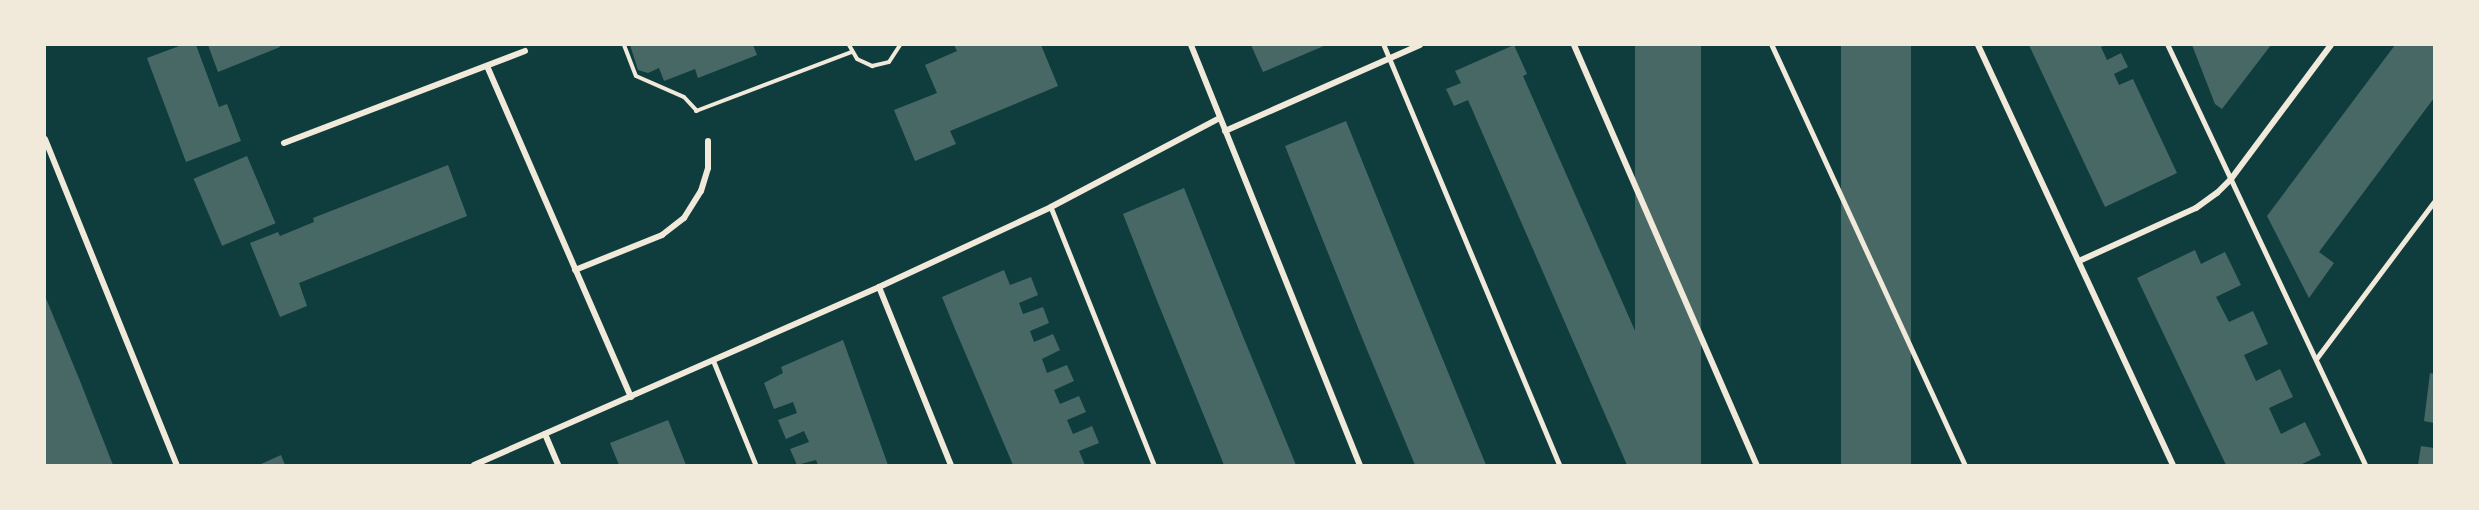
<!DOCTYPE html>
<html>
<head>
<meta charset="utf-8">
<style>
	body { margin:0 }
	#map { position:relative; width:2479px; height:510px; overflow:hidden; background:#0f3d3e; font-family:Manrope,sans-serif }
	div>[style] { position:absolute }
	.building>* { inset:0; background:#486865; transform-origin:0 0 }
	.path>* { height:4px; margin:-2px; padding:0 2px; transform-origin:2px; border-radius:2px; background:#f1e9da }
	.service>* { height:4.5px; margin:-2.25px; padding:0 2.25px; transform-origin:2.25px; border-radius:2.25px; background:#f1e9da }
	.minor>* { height:6px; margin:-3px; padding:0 3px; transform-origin:3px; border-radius:3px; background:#f1e9da }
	span { translate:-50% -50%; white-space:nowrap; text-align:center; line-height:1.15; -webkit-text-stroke:6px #f1e9da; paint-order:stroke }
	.frame { position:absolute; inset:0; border:46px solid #f1e9da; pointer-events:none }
</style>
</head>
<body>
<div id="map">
	<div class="building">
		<i style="clip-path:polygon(182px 45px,196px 45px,219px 107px,227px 104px,241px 141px,186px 162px,147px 58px)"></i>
		<i style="clip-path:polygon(208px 45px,279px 45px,280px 47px,218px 72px)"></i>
		<i style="clip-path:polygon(630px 45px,753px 45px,757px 55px,698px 78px,695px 69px,664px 81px,659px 68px,648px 73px,638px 70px)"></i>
		<i style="clip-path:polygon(954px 45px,1041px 45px,1058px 86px,950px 131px,956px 144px,915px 161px,894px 110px,937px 93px,925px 65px,957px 51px)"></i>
		<i style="clip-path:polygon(1251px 45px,1326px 45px,1263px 72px)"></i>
		<i style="clip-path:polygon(1514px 45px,1527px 74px,1523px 76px,1694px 465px,1627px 465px,1468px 100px,1454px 106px,1446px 89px,1461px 83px,1455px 71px)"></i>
		<i style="left:1635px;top:45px;width:66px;height:458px"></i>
		<i style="left:1841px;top:45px;width:70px;height:463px"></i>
		<i style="clip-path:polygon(2029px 45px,2106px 45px,2101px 47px,2107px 60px,2121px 53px,2128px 67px,2114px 74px,2119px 85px,2133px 79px,2177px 173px,2105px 207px)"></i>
		<i style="clip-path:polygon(2192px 45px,2271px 45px,2222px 109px,2215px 104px)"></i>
		<i style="clip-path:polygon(2395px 45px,2434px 45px,2434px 98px,2319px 252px,2334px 263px,2309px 298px,2267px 216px)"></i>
		<i style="clip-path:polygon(1346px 121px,1405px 267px,1486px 465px,1415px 465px,1365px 345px,1285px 146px)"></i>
		<i style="left:247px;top:156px;width:73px;height:58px;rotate:67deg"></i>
		<i style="clip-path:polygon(448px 165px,467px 216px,299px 283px,307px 306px,280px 317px,250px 243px,278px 232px,280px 236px,314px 222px,313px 218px)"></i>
		<i style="clip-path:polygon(1184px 188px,1242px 334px,1296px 465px,1224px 465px,1158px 303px,1123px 214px)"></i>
		<i style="clip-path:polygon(2195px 250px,2201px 264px,2225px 252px,2241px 285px,2216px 297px,2229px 322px,2253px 311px,2268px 344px,2244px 355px,2256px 381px,2280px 369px,2293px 397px,2269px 408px,2281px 434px,2305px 422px,2321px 455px,2300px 465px,2226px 465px,2137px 278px)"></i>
		<i style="clip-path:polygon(1004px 270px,1010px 285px,1031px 277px,1038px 295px,1019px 303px,1023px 314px,1043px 307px,1049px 323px,1030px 331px,1034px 342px,1053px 334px,1060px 350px,1042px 359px,1047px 373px,1067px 365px,1074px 381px,1054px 390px,1060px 404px,1079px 396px,1086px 412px,1067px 420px,1073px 434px,1092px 426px,1099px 443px,1079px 451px,1085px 465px,1013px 465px,955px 329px,942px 297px)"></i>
		<i style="clip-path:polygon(45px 296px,80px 381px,113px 465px,45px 465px)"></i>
		<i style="clip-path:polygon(843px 340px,888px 465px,818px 465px,816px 460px,797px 465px,790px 449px,809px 442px,804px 431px,786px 439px,778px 420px,797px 413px,793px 402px,774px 409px,764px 383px,783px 373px,781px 367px)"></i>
		<i style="clip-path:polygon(2430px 373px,2434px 374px,2434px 423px,2424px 421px)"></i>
		<i style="clip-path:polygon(668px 420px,686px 465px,619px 465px,610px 443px)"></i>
		<i style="clip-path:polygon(2421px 446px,2434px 448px,2434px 465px,2418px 465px)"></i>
		<i style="clip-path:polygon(281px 455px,285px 465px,259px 465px)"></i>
	</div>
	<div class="path">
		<i style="left:624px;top:45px;width:33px;rotate:69deg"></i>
		<i style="left:636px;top:76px;width:52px;rotate:23.6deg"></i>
		<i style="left:684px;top:97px;width:19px;rotate:47deg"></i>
		<i style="left:849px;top:45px;width:16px;rotate:60deg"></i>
		<i style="left:857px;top:59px;width:17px;rotate:25deg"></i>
		<i style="left:872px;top:66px;width:17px;rotate:-13deg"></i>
		<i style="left:889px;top:62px;width:20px;rotate:-57deg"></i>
		<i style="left:696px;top:111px;width:166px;rotate:-20.8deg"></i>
	</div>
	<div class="service">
		<i style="left:1384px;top:45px;width:455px;rotate:67.3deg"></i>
		<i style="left:1772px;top:45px;width:462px;rotate:65.3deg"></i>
		<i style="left:2168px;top:45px;width:464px;rotate:64.8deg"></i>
		<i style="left:1051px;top:207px;width:278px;rotate:68.2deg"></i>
		<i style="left:2316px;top:359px;width:196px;rotate:-53.1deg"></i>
		<i style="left:714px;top:362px;width:111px;rotate:67.8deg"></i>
	</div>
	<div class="minor">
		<i style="left:1191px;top:45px;width:453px;rotate:68.1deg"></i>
		<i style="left:1574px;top:45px;width:458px;rotate:66.5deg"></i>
		<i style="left:1978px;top:45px;width:463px;rotate:65.1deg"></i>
		<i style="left:487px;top:66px;width:361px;rotate:66.5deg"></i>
		<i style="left:1225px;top:131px;width:213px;rotate:-23.8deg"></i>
		<i style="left:45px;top:139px;width:352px;rotate:68deg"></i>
		<i style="left:284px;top:143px;width:258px;rotate:-20.9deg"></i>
		<i style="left:2079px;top:261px;width:128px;rotate:-24.4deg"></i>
		<i style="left:2196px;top:208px;width:26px;rotate:-36deg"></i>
		<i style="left:2217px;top:193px;width:20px;rotate:-45deg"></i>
		<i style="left:2231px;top:179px;width:167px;rotate:-53.3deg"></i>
		<i style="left:575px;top:270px;width:94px;rotate:-21.9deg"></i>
		<i style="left:662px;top:235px;width:28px;rotate:-38deg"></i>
		<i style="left:684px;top:218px;width:32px;rotate:-58deg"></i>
		<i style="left:701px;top:191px;width:24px;rotate:-73deg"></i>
		<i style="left:708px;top:168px;width:27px;rotate:-90deg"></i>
		<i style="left:879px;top:287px;width:192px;rotate:68deg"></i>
		<i style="left:545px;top:434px;width:34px;rotate:67deg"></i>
		<i style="left:474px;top:465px;width:442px;rotate:-23.7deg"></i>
		<i style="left:879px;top:287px;width:190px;rotate:-24.9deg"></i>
		<i style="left:1051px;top:207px;width:191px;rotate:-27.8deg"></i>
	</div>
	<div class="frame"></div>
</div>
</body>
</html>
